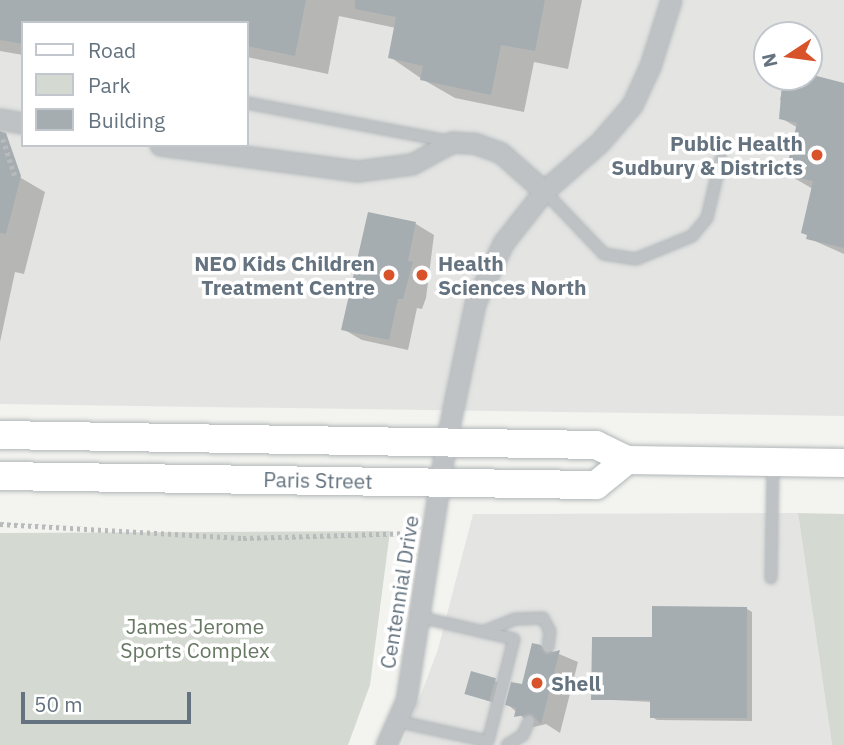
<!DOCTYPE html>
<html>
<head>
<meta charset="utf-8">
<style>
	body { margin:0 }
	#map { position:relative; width:844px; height:745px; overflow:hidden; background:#f3f4ef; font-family:"IBM Plex Sans",sans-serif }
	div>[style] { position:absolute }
	.built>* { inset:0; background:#e4e5e3 }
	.green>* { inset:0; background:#d4dad1 }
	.shadow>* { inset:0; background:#0003; transform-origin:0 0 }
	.building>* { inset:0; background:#a6adb1; transform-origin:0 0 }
	.path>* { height:4.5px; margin-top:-2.25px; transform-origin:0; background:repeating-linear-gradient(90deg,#b8babc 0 3.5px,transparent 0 7px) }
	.roads { filter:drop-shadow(0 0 2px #b1b6b9) drop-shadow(0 0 2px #b1b6b9) }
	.lane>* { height:10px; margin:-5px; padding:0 5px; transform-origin:5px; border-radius:5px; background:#bec2c5 }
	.street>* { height:19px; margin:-9.5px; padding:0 9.5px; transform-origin:9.5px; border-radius:9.5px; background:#bec2c5 }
	.secondary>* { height:28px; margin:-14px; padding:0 14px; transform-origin:14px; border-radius:14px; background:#fff }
	.dots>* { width:19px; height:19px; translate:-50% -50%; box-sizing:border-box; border:4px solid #fff; border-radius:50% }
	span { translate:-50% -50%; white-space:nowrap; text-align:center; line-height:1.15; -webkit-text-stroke:7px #fff; paint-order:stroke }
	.poi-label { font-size:21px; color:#64737f; font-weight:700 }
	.right { translate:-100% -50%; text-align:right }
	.left { translate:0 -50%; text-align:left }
	.street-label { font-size:21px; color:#64737f }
	.park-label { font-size:21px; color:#667762 }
	.legend { position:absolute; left:21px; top:21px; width:228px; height:126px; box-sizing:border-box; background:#fff; border:2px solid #c1c7cc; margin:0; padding:9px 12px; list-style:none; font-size:21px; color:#64737f }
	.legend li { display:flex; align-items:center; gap:14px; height:35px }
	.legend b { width:35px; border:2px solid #c1c7cc }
	.north { position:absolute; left:753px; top:21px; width:70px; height:70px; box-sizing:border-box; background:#fff; border:2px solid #c1c7cc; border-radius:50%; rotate:257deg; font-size:19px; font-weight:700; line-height:28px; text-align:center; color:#64737f }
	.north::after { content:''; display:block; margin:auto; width:24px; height:32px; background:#d9532a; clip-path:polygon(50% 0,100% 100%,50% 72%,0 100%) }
	.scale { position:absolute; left:21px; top:692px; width:170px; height:32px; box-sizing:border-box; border:4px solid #64737f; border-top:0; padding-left:9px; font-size:21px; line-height:24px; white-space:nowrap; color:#64737f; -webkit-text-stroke:5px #fff; paint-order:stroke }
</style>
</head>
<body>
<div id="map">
	<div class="built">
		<i style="clip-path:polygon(evenodd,0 0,844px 0,844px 416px,0 404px,0 0,23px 23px,247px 23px,247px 145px,23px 145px,23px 23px,0 0,767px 35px,809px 35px,809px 77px,767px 77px,767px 35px)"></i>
		<i style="clip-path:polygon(798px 513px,832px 745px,402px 745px,438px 649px,473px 514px)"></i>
	</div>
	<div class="green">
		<i style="clip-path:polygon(798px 513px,844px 514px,844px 745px,832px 745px)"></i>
		<i style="clip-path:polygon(390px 531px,370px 685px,348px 745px,0 745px,0 533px)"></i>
	</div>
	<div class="shadow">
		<i style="clip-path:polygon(0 0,582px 0,568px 69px,534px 62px,524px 112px,455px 98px,422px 79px,390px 57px,396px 28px,339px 16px,328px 74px,247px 57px,247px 23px,23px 23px,23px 55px,0 51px)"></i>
		<i style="clip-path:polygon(844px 85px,844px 254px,808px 238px,813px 189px,787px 174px,798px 128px,781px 118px,785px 103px,780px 100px,783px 86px)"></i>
		<i style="clip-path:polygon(0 173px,21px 178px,45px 192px,24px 274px,15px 272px,0 342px)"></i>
		<i style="clip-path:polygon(369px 214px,416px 224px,434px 235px,426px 298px,422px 309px,417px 308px,408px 350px,362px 340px,343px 329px)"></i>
		<i style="clip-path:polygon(747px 609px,752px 612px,752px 721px,657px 720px,652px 717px,652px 702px,593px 699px,654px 639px)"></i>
		<i style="clip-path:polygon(540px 646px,578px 662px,560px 733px,546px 724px,534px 727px,507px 704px,523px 687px)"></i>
		<i style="left:473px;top:673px;width:30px;height:21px;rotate:20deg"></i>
	</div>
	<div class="building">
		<i style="clip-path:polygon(0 0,306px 0,295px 56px,247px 46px,247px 23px,23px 23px,23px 44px,0 40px)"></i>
		<i style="clip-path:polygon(355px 0,545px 0,535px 51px,501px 45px,491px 95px,420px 80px,423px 66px,388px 58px,396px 17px,355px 9px)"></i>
		<i style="clip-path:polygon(809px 74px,844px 83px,844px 248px,806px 239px,807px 235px,801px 233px,813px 181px,785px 175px,797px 123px,779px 119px,782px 84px,791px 86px,793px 77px)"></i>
		<i style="clip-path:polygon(0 131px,6px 133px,21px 176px,6px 234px,0 233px)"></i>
		<i style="clip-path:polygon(368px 212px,416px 222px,408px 261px,413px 262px,403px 299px,398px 299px,389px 340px,341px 330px)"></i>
		<i style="clip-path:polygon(652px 606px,747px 607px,747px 718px,650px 718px,650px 700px,591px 700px,592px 637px,652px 637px)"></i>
		<i style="clip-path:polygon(532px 643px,541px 645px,546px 654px,560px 650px,541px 724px,531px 714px,514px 717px,516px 708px,505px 705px,511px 682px,522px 684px)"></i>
		<i style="left:471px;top:671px;width:26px;height:24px;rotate:16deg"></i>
	</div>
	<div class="path">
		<i style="left:3px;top:139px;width:38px;rotate:72deg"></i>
		<i style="left:0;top:524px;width:243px;rotate:3.3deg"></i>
		<i style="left:243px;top:538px;width:170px;rotate:-1.7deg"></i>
	</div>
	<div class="roads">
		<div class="lane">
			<i style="left:247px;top:103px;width:205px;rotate:10.7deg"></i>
			<i style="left:544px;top:191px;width:87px;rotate:46.4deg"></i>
			<i style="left:604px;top:254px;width:32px;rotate:9deg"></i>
			<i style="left:636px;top:259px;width:61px;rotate:-22.3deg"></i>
			<i style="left:692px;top:236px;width:23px;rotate:-50deg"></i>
			<i style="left:707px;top:218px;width:61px;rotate:-76.7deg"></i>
			<i style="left:771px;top:578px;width:115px;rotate:-89deg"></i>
			<i style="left:483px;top:632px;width:35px;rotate:-22deg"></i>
			<i style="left:516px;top:619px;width:27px;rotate:-2deg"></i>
			<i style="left:543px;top:618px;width:15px;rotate:62deg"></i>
			<i style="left:550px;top:631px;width:16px;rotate:97deg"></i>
			<i style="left:396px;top:721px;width:94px;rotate:12.3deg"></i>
			<i style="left:488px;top:741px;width:105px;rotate:-75.7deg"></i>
			<i style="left:514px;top:639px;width:98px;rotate:-167deg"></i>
			<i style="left:507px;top:745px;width:19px;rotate:-32deg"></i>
			<i style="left:523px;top:735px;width:15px;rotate:-67deg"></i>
		</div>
		<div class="street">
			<i style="left:0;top:119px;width:23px;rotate:10deg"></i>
			<i style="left:160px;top:145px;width:199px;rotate:7.5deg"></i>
			<i style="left:357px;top:171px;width:55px;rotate:-7.3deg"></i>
			<i style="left:412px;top:164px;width:46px;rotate:-28.8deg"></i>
			<i style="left:452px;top:142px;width:22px;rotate:3deg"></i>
			<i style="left:474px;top:143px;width:29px;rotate:20deg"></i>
			<i style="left:501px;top:153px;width:57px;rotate:41.5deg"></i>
			<i style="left:386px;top:745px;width:49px;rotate:-66deg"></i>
			<i style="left:406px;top:700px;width:261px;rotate:-81.2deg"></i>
			<i style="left:446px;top:442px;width:142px;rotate:-78.2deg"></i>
			<i style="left:475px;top:303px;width:66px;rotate:-65deg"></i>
			<i style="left:503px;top:243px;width:66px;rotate:-51.7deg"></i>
			<i style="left:544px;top:191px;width:73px;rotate:-41.1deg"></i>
			<i style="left:599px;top:143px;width:50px;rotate:-49deg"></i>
			<i style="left:632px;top:105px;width:43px;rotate:-65.2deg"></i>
			<i style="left:650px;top:66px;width:69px;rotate:-72.3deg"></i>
		</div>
		<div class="secondary">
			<i style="left:0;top:435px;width:596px;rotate:0.96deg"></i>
			<i style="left:596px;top:445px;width:34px;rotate:26deg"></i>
			<i style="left:627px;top:460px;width:217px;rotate:0.8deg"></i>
			<i style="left:0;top:476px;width:596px;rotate:0.87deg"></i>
			<i style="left:596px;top:485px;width:40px;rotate:-39deg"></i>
		</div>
	</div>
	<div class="dots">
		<i style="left:817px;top:155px;background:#d9532a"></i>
		<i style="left:389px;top:275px;background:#d9532a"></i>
		<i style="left:422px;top:275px;background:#d9532a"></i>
		<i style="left:537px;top:683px;background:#d9532a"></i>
	</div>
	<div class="poi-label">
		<span class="right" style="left:803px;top:155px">Public Health<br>Sudbury &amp; Districts</span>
		<span class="right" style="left:375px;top:275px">NEO Kids Children<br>Treatment Centre</span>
		<span class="left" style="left:438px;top:275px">Health<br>Sciences North</span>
		<span class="left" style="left:551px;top:683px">Shell</span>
	</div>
	<div class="street-label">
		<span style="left:318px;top:480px;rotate:1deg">Paris Street</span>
		<span style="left:399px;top:592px;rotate:-81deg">Centennial Drive</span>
	</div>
	<div class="park-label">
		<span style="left:195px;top:638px">James Jerome<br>Sports Complex</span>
	</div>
	<ul class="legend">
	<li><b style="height:9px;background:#fff"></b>Road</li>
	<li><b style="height:19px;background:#d4dad1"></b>Park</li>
	<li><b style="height:19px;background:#a6adb1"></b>Building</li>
	</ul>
	<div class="north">N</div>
	<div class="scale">50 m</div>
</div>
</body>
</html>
